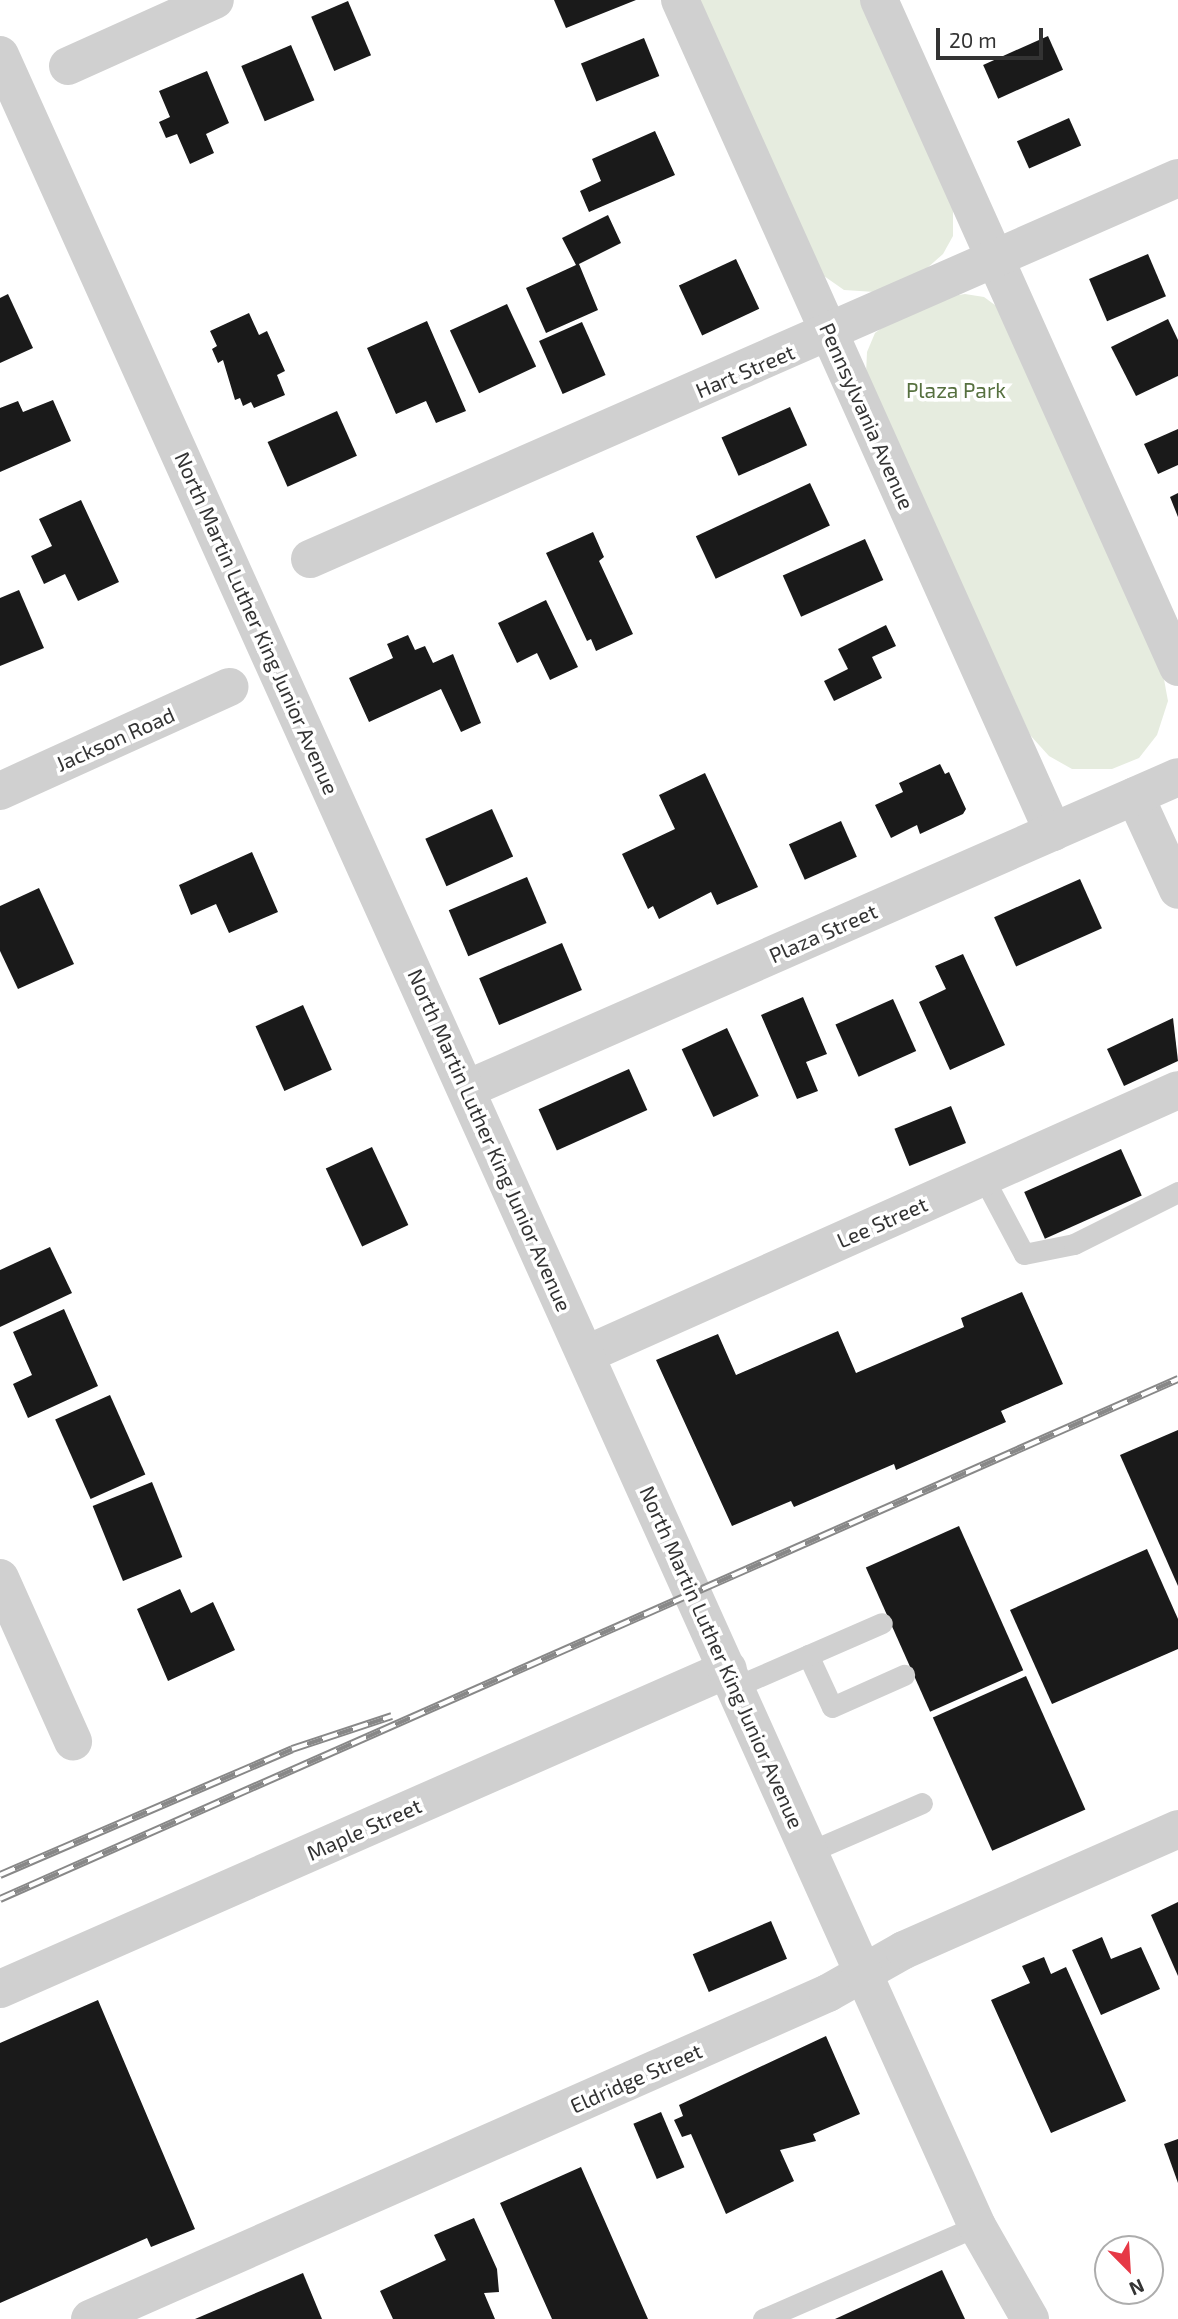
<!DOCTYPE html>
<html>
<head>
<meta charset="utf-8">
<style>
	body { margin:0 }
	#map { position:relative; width:1178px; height:2319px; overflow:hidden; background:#fff; font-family:"Exo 2",sans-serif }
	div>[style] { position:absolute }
	.green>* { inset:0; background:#e6ecdf }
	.building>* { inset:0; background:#1a1a1a; transform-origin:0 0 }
	.service>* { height:21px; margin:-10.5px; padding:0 10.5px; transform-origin:10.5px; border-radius:10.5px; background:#d0d0d0 }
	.minor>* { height:38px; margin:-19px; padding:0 19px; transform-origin:19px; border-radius:19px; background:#d0d0d0 }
	.tertiary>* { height:38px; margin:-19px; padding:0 19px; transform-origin:19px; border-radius:19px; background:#d0d0d0 }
	.rail>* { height:8px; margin-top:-4px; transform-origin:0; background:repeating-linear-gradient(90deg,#fff 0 16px,#888 0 32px); box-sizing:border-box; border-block:2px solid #888 }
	span { translate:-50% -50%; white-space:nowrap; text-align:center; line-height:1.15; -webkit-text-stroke:7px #fff; paint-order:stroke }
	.street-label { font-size:21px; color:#333 }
	.park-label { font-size:21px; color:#56703f }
	.north { position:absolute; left:1094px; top:2235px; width:70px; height:70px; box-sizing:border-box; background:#fff; border:2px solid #adadad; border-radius:50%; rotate:156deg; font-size:19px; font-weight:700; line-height:28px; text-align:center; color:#333 }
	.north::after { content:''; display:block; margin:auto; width:24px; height:32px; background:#e63946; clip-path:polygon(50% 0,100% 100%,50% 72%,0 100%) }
	.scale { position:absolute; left:936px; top:28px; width:107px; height:32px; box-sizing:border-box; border:4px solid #333; border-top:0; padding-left:9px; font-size:21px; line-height:24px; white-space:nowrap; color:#333; -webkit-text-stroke:5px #fff; paint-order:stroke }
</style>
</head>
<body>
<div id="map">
	<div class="green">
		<i style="clip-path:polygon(697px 0,862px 0,953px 201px,953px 236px,943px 254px,926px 269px,875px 292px,844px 290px,824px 276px)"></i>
		<i style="clip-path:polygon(965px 294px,984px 297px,999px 308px,1163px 674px,1168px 701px,1157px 735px,1139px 758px,1112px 769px,1072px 769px,1049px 756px,1030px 735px,866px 374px,867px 352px,875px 333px,891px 321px,946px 297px)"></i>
	</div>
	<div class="building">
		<i style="clip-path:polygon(554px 0,636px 0,566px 28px)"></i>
		<i style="left:348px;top:1px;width:59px;height:40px;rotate:67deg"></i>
		<i style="left:1048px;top:36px;width:37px;height:71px;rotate:66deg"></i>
		<i style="left:644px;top:38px;width:41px;height:68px;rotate:68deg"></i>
		<i style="left:291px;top:45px;width:60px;height:54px;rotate:67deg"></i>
		<i style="clip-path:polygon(207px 71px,229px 123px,206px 134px,214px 153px,190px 164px,177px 134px,166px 138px,159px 122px,170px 117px,159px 91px)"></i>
		<i style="left:1069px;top:118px;width:30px;height:57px;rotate:66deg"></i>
		<i style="clip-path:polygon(655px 131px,675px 175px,589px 212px,580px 191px,601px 181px,592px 159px)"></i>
		<i style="clip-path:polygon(608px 215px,621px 243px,579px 264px,598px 310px,546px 333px,526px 288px,576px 265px,562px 238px)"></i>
		<i style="left:1148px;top:254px;width:46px;height:64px;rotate:67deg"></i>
		<i style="left:736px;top:259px;width:55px;height:63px;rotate:65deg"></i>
		<i style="clip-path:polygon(8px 294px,33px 348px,0 363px,0 298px)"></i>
		<i style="left:507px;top:304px;width:69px;height:63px;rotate:65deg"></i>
		<i style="clip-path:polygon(249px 313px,259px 335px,267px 331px,285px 371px,277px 375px,285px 395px,254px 408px,251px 402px,243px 406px,240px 398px,235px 400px,223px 360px,218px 363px,212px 349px,217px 346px,210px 331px)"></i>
		<i style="clip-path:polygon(1168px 319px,1178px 340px,1178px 376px,1136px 396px,1111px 347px)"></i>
		<i style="clip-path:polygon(427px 321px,466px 411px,436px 423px,426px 401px,396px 414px,367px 348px)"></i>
		<i style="left:582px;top:322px;width:58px;height:47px;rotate:66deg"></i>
		<i style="clip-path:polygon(53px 400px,71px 441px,0 472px,0 408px,18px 401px,23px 412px)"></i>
		<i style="left:790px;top:407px;width:42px;height:75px;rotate:66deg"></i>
		<i style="left:337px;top:411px;width:49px;height:76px;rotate:66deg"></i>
		<i style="clip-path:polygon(1178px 429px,1178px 465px,1158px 474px,1144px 444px)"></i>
		<i style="left:810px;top:483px;width:47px;height:126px;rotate:65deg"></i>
		<i style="clip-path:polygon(1178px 493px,1178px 517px,1170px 497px)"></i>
		<i style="clip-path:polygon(81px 500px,119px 582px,78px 601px,65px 574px,44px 584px,31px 556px,52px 546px,39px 519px)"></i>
		<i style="clip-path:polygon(593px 532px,604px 557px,599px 561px,633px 634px,596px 651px,591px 639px,587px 641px,546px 553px)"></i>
		<i style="left:865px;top:539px;width:45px;height:90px;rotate:66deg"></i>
		<i style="clip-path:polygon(19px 590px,44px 648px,0 666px,0 598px)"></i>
		<i style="clip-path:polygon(546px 600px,578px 667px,550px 680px,537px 653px,517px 663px,498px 623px)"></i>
		<i style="clip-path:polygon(886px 625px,896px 646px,872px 657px,882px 678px,834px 701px,824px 681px,848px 669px,838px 649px)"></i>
		<i style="clip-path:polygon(408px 635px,415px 650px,425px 646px,433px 663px,453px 654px,481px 723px,461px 732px,441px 689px,369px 722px,349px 678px,393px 658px,387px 644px)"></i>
		<i style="clip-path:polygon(940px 764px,945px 774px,949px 772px,966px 809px,963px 814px,920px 834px,917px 825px,891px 838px,875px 805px,903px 792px,899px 783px)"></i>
		<i style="clip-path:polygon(705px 773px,758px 887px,717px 905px,711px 892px,659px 919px,653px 906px,648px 909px,622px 854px,675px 829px,659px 795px)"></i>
		<i style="left:492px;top:809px;width:52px;height:73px;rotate:66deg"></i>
		<i style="left:841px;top:821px;width:39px;height:57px;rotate:66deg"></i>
		<i style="clip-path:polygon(252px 852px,278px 912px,229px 933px,216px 904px,191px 915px,179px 885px)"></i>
		<i style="left:527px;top:877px;width:50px;height:85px;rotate:67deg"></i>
		<i style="left:1080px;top:879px;width:54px;height:94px;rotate:66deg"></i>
		<i style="clip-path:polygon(39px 888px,74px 964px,18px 989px,0 951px,0 906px)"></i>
		<i style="left:562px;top:943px;width:51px;height:90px;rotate:67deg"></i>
		<i style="clip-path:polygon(963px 954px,1005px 1045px,950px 1070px,919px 1002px,946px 989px,935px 966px)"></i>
		<i style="clip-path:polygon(803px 997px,827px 1054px,806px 1062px,818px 1091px,797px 1099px,761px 1015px)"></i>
		<i style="left:893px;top:999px;width:57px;height:63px;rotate:66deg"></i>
		<i style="left:303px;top:1005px;width:71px;height:52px;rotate:66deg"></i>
		<i style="clip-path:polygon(1173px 1018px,1178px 1061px,1124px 1086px,1107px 1049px)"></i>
		<i style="left:727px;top:1028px;width:75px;height:50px;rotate:65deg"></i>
		<i style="left:629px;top:1069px;width:45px;height:99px;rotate:66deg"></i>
		<i style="left:951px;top:1106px;width:40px;height:61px;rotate:68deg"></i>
		<i style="left:372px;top:1147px;width:86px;height:51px;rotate:65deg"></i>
		<i style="left:1121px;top:1149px;width:51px;height:106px;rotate:66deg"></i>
		<i style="clip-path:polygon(50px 1247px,72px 1293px,0 1327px,0 1270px)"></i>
		<i style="clip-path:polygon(1022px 1292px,1063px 1384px,1001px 1411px,1006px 1422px,896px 1470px,894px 1464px,794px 1507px,791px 1501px,732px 1526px,656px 1360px,718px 1334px,736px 1375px,838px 1331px,856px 1373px,964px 1327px,961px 1318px)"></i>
		<i style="clip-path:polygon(64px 1309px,98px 1386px,28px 1418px,13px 1384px,32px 1375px,13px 1332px)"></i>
		<i style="left:110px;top:1395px;width:87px;height:60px;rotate:66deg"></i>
		<i style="clip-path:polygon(1178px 1430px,1178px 1586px,1120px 1455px)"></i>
		<i style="left:152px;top:1482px;width:81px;height:64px;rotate:68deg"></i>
		<i style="left:959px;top:1526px;width:158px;height:102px;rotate:66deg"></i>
		<i style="clip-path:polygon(1147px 1549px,1178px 1619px,1178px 1649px,1052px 1704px,1010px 1610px)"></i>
		<i style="clip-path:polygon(180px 1589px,191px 1613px,213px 1602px,235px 1650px,168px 1681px,137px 1609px)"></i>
		<i style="left:1026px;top:1676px;width:146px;height:102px;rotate:66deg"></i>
		<i style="clip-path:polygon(1178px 1902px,1178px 1976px,1151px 1915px)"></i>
		<i style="left:771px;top:1921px;width:41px;height:85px;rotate:67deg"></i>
		<i style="clip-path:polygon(1102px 1937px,1111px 1959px,1141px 1947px,1160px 1989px,1101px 2015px,1072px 1950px)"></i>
		<i style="clip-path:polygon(1044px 1957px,1051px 1974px,1066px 1967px,1126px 2101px,1051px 2133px,991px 2000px,1030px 1983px,1022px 1966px)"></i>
		<i style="clip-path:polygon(98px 2000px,195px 2229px,151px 2247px,147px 2238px,0 2303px,0 2043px)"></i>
		<i style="clip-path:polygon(826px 2036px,860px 2114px,813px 2134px,816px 2141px,780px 2150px,794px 2181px,726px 2214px,691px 2134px,682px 2137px,674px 2120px,683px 2116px,679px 2105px)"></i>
		<i style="left:661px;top:2112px;width:60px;height:30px;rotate:67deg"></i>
		<i style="clip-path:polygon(1178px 2139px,1178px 2183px,1164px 2144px)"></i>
		<i style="clip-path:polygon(581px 2167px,614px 2242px,648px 2319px,552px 2319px,500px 2203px)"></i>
		<i style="clip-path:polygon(474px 2218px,497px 2269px,499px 2292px,484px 2293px,495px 2319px,393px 2319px,380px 2291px,446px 2260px,434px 2235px)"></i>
		<i style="clip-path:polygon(942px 2270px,965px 2319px,835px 2319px)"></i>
		<i style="clip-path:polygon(303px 2273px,322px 2319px,195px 2319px)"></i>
	</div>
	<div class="service">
		<i style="left:983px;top:1177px;width:87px;rotate:62deg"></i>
		<i style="left:1024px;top:1254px;width:51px;rotate:-11.3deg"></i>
		<i style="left:1074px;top:1244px;width:116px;rotate:-26.6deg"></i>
		<i style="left:808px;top:1655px;width:57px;rotate:65.2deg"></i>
		<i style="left:832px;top:1707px;width:79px;rotate:-24deg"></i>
		<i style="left:735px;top:1687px;width:160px;rotate:-23.5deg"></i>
		<i style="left:809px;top:1852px;width:123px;rotate:-23.4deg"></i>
		<i style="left:763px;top:2319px;width:233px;rotate:-23.5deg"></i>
	</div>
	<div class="minor">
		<i style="left:680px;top:0;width:912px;rotate:65.85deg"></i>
		<i style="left:879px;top:0;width:731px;rotate:65.85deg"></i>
		<i style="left:68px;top:66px;width:161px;rotate:-24.2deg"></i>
		<i style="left:310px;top:559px;width:948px;rotate:-23.7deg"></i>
		<i style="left:0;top:791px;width:252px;rotate:-24.4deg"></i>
		<i style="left:1135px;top:796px;width:103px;rotate:65.4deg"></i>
		<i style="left:467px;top:1089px;width:776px;rotate:-23.69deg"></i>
		<i style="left:587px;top:1354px;width:647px;rotate:-24.07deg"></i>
		<i style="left:0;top:1578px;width:179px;rotate:65.9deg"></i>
		<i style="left:0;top:1989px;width:795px;rotate:-23.73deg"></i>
		<i style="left:90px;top:2319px;width:807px;rotate:-23.83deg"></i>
		<i style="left:828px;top:1993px;width:87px;rotate:-29.5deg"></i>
		<i style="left:904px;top:1950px;width:300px;rotate:-23.8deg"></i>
	</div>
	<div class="tertiary">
		<i style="left:0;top:55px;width:2381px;rotate:65.77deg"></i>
		<i style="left:977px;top:2226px;width:107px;rotate:60.3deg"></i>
	</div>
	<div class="rail">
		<i style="left:0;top:1875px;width:318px;rotate:-23.3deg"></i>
		<i style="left:292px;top:1749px;width:105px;rotate:-18.3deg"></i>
		<i style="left:0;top:1899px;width:1288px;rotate:-23.82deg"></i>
	</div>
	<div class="street-label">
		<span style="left:745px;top:371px;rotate:-23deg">Hart Street</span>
		<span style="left:867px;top:416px;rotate:66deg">Pennsylvania Avenue</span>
		<span style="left:257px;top:623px;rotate:66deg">North Martin Luther King Junior Avenue</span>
		<span style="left:115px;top:739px;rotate:-24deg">Jackson Road</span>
		<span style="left:823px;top:933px;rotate:-24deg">Plaza Street</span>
		<span style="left:490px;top:1140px;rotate:66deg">North Martin Luther King Junior Avenue</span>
		<span style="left:882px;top:1222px;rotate:-24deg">Lee Street</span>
		<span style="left:722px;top:1657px;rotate:66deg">North Martin Luther King Junior Avenue</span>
		<span style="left:364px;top:1829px;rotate:-24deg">Maple Street</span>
		<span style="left:636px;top:2078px;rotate:-24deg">Eldridge Street</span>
	</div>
	<div class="park-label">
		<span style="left:956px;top:390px">Plaza Park</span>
	</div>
	<div class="north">N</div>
	<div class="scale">20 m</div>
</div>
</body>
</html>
